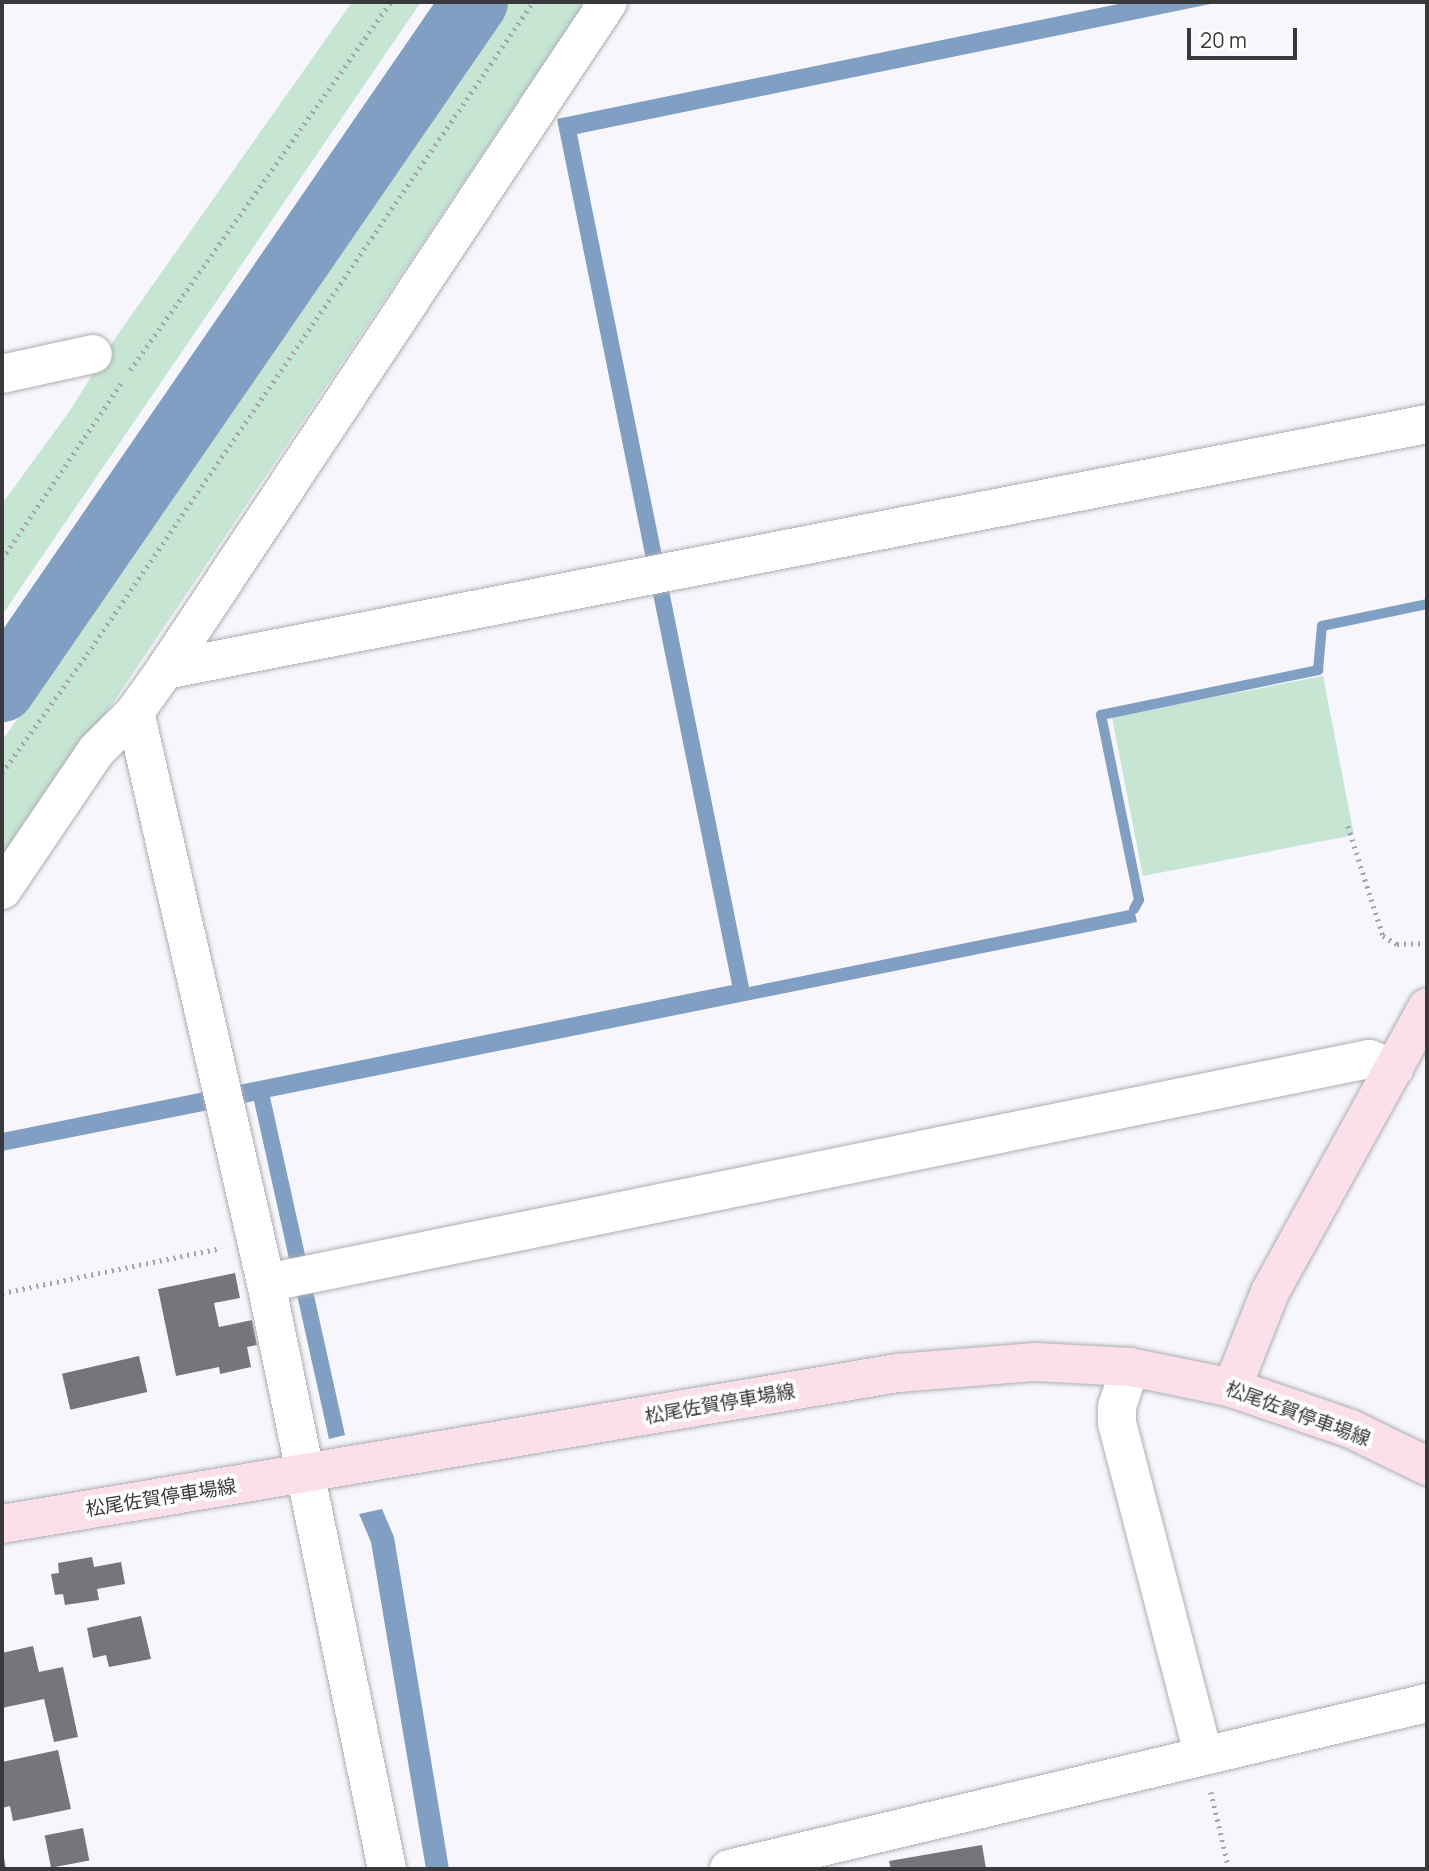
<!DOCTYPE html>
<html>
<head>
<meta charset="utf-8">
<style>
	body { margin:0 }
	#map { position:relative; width:1429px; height:1871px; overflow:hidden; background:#f6f6fc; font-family:Manrope,"Noto Sans JP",sans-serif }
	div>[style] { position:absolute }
	.green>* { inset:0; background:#c6e5d3; transform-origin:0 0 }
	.water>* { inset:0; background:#809fc2 }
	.stream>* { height:10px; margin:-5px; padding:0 5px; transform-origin:5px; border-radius:5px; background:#809fc2 }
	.river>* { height:66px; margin:-33px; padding:0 33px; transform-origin:33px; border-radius:33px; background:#809fc2 }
	.building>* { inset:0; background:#75757a; transform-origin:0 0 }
	.path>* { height:4.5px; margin-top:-2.25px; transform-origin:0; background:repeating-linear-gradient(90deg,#a5a5a9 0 2px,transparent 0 7px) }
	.roads { filter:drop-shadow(0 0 2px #adadb3) drop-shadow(0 0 2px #adadb3) }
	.street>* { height:38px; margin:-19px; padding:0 19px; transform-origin:19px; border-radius:19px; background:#fff }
	.secondary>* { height:38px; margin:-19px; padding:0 19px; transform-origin:19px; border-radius:19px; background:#fce0e9 }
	span { translate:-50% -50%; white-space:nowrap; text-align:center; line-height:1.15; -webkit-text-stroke:7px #fff; paint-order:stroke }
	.street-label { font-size:19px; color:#39393b }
	.frame { position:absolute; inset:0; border:4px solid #39393b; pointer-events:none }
	.scale { position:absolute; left:1187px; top:28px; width:110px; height:32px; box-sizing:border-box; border:4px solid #39393b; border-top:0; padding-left:9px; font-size:21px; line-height:24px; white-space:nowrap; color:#39393b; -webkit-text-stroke:5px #fff; paint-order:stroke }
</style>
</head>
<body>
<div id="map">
	<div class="green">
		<i style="clip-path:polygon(352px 2px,421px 2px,2px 615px,2px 504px,69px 412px,116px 337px)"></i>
		<i style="clip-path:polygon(507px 2px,585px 2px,119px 694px,2px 861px,2px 741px)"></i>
		<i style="left:1323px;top:676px;width:162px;height:215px;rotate:79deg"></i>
	</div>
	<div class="water">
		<i style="clip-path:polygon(1128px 2px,1220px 2px,577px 134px,749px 987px,1134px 909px,1137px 922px,270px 1097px,345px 1435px,329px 1439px,254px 1101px,2px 1151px,2px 1133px,732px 985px,557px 119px)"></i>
		<i style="clip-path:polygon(382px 1509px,394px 1537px,449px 1869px,426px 1869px,371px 1542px,359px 1514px)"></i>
	</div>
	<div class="stream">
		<i style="left:1134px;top:909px;width:10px;rotate:-61deg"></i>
		<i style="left:1139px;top:900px;width:189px;rotate:-101.6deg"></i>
		<i style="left:1101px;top:715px;width:222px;rotate:-11.7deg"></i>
		<i style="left:1318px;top:670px;width:44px;rotate:-84.8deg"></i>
		<i style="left:1322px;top:626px;width:107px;rotate:-11.8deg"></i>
	</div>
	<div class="river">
		<i style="left:2px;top:689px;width:834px;rotate:-55.45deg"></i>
	</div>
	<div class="building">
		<i style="clip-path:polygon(235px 1273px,240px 1298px,214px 1303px,219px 1327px,252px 1320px,257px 1345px,247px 1347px,251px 1367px,220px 1374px,219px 1367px,176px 1376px,158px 1289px)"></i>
		<i style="left:139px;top:1356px;width:37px;height:79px;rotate:77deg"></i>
		<i style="clip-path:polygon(92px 1557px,94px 1567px,121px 1562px,125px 1584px,97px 1589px,99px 1600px,65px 1605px,63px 1594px,55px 1595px,51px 1574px,59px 1573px,58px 1563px)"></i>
		<i style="clip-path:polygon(141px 1616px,151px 1659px,109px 1667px,106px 1655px,93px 1658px,87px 1628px)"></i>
		<i style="clip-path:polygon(33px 1646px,39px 1672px,63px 1667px,78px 1737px,54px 1742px,44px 1699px,2px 1708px,2px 1653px)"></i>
		<i style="clip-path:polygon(58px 1750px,71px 1809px,13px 1821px,10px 1806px,2px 1808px,2px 1762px)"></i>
		<i style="left:83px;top:1828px;width:33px;height:39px;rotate:79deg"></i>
		<i style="clip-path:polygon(982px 1845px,986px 1869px,891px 1869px,889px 1861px)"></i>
		<i style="clip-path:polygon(2px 1852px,3px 1852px,6px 1869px,2px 1869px)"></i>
	</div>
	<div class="path">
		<i style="left:130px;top:370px;width:451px;rotate:-54.7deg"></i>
		<i style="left:2px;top:559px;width:212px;rotate:-55.9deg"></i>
		<i style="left:2px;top:773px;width:146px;rotate:-54.5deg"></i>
		<i style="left:87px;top:654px;width:790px;rotate:-55.63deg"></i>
		<i style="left:1348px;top:826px;width:115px;rotate:72.3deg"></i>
		<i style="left:1383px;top:936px;width:16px;rotate:30deg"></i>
		<i style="left:1397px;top:944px;width:30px;rotate:-2deg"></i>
		<i style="left:2px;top:1293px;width:224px;rotate:-11.6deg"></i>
		<i style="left:1211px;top:1792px;width:79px;rotate:76.8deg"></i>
	</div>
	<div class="roads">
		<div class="street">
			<i style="left:2px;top:374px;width:93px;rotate:-12.4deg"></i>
			<i style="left:165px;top:670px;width:1286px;rotate:-11.03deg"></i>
			<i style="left:135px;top:712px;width:586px;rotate:77.08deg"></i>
			<i style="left:266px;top:1283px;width:598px;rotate:78.33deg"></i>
			<i style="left:2px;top:890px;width:168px;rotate:-55.9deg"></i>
			<i style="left:96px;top:751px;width:55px;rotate:-45deg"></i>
			<i style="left:135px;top:712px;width:52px;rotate:-54.5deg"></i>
			<i style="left:165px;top:670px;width:802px;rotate:-56.45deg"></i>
			<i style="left:266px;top:1283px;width:1126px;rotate:-11.48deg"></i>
			<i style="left:1369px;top:1059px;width:27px;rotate:20deg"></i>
			<i style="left:1130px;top:1367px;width:42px;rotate:108deg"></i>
			<i style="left:1117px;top:1407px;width:16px;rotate:90deg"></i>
			<i style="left:1117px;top:1423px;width:342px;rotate:75.4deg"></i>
			<i style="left:729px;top:1869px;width:717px;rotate:-13.38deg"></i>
		</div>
		<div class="secondary">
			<i style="left:1232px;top:1388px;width:103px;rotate:-68.4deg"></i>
			<i style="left:1270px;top:1292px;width:325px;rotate:-61.1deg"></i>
			<i style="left:2px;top:1524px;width:909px;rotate:-9.57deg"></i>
			<i style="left:898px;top:1373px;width:138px;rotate:-4.6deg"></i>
			<i style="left:1036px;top:1362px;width:94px;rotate:3deg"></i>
			<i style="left:1130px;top:1367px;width:104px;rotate:11.6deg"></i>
			<i style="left:1232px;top:1388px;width:126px;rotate:19deg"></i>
			<i style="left:1351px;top:1429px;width:85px;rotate:26deg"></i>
		</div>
	</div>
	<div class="street-label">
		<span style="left:720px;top:1404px;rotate:-10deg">松尾佐賀停車場線</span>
		<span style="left:1298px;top:1414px;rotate:20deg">松尾佐賀停車場線</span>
		<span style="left:161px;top:1498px;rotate:-9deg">松尾佐賀停車場線</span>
	</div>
	<div class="frame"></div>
	<div class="scale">20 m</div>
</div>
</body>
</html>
